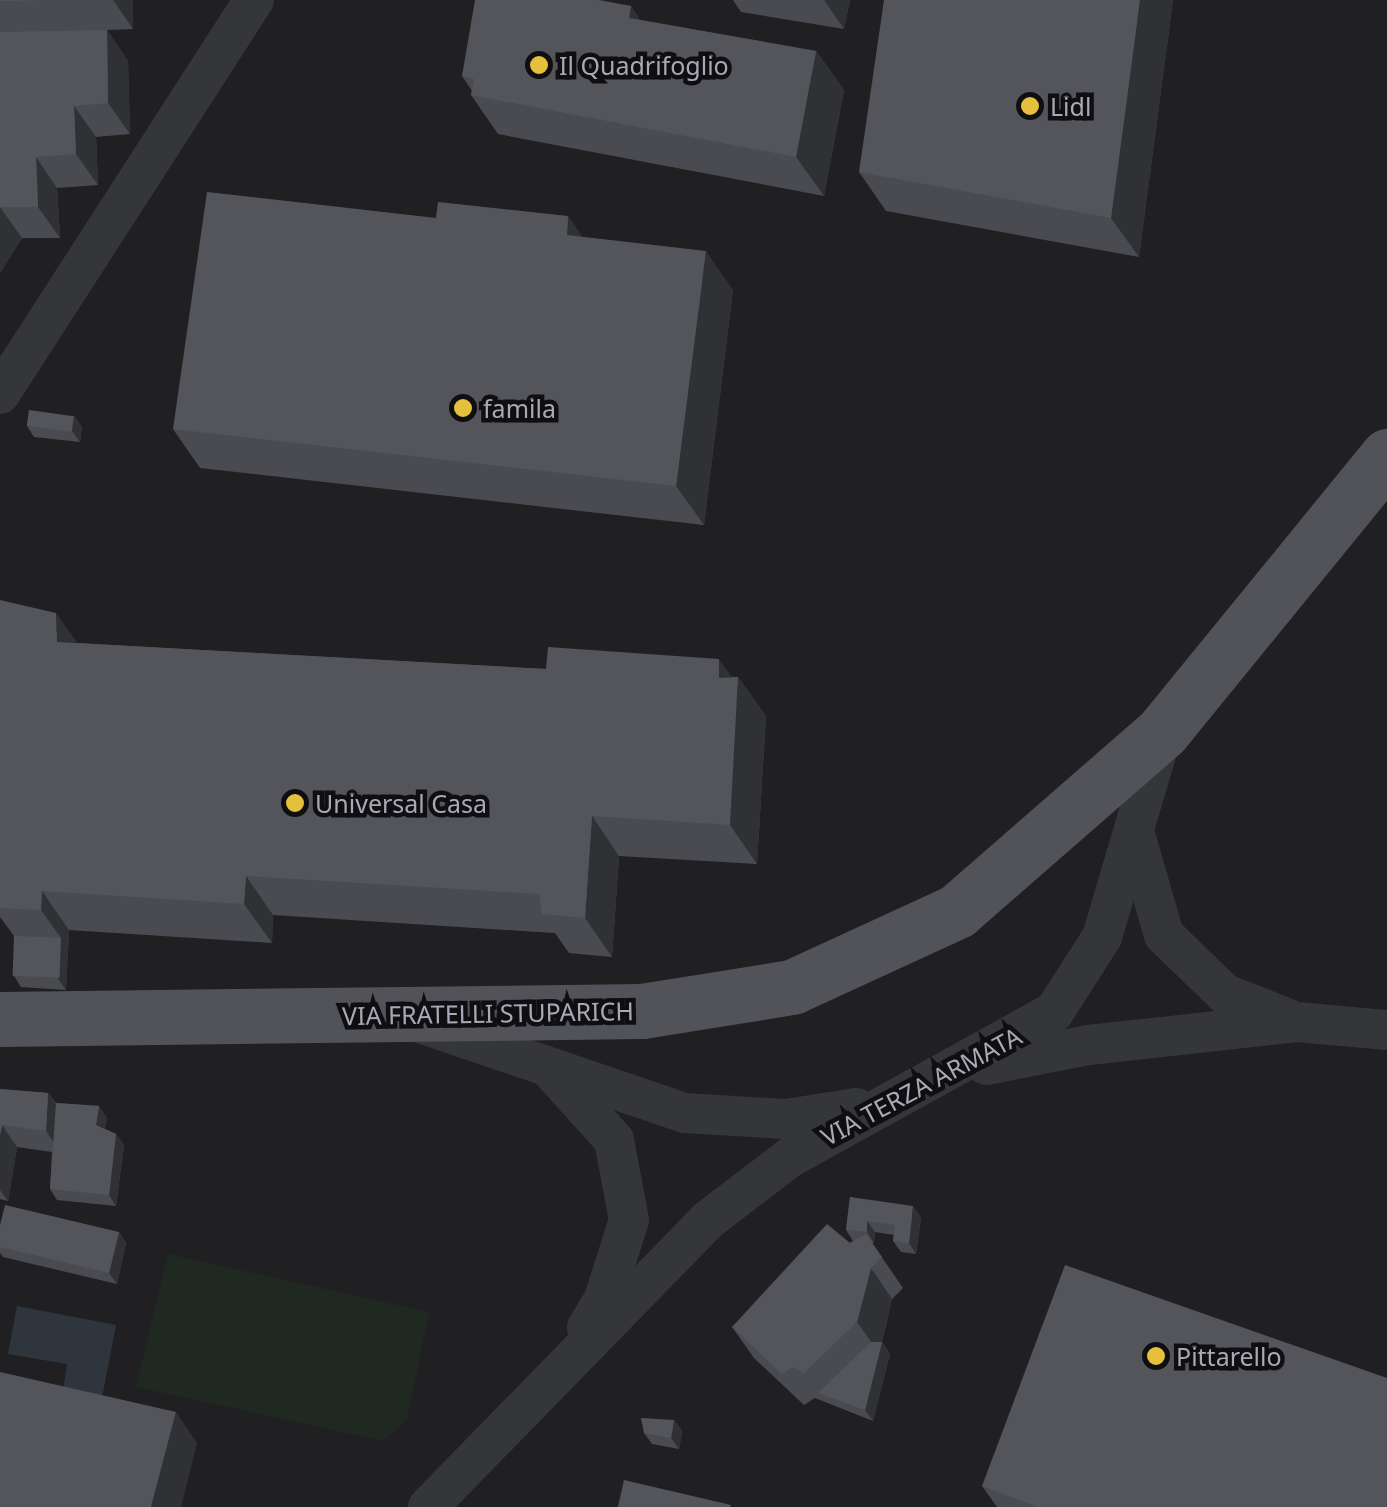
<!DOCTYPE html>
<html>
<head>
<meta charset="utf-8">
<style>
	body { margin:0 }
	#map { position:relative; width:1387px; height:1507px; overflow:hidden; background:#141416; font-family:"Noto Sans",sans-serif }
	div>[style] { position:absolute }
	.built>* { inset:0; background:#202023; transform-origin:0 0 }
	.green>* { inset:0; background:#202822 }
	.water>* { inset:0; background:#2e353d }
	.minor>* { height:40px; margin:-20px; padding:0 20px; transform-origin:20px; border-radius:20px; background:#35363a }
	.primary>* { height:55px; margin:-27.5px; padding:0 27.5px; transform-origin:27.5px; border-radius:27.5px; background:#525259 }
	.wall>* { inset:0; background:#4a4b51 }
	.shaded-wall>* { inset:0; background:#303135 }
	.building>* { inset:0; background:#54555b; transform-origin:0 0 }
	.dots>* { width:28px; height:28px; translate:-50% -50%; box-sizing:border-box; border:5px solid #0f0f11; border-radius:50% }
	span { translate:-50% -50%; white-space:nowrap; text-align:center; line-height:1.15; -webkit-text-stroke:9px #0f0f11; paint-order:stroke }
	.poi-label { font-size:25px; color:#a7a9b5 }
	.left { translate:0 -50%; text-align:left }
	.street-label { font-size:25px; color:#a7a9b5 }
</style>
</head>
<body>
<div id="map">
	<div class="built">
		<i style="left:0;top:0;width:1387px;height:1507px"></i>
	</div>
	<div class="green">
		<i style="clip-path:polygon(168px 1254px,429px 1312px,407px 1420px,383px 1441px,136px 1387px)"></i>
	</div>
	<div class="water">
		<i style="clip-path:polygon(17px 1306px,116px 1325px,102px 1398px,63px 1390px,67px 1364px,8px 1354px)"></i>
	</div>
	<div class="minor">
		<i style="left:0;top:394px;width:469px;rotate:-57.2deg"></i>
		<i style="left:1136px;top:838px;width:101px;rotate:73.9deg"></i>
		<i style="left:1164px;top:935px;width:85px;rotate:44deg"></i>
		<i style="left:1225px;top:994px;width:69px;rotate:21.3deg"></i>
		<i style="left:420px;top:1023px;width:279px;rotate:18.8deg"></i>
		<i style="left:684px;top:1113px;width:102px;rotate:3.4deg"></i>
		<i style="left:786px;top:1119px;width:71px;rotate:-8.9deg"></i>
		<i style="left:986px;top:1065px;width:105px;rotate:-11deg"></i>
		<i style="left:1089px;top:1045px;width:209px;rotate:-6.3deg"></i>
		<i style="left:1297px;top:1022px;width:90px;rotate:5.1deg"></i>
		<i style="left:550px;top:1069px;width:96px;rotate:48deg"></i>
		<i style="left:614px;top:1140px;width:81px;rotate:79.4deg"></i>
		<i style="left:629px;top:1220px;width:83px;rotate:107.6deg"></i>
		<i style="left:604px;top:1299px;width:33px;rotate:121deg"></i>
		<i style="left:428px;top:1507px;width:401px;rotate:-45.7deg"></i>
		<i style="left:708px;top:1220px;width:102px;rotate:-37.4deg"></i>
		<i style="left:789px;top:1158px;width:303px;rotate:-28.9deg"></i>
		<i style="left:1054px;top:1012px;width:89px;rotate:-57.4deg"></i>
		<i style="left:1102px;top:937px;width:215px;rotate:-73.5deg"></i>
	</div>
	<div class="primary">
		<i style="left:0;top:1019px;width:642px;rotate:-0.71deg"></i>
		<i style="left:642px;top:1011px;width:152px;rotate:-9.1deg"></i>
		<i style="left:792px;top:987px;width:182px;rotate:-24.7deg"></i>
		<i style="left:957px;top:911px;width:274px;rotate:-41.1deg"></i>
		<i style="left:1163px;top:731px;width:355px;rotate:-50.8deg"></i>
	</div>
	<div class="wall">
		<i style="clip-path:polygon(0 0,133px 0,133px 29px,107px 30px,128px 61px,130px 134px,96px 137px,98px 185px,57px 188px,60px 238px,22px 238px,0 273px)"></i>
		<i style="clip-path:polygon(733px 0,850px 0,844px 29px,741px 12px)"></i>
		<i style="clip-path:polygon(1173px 0,1139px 257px,886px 211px,859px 172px)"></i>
		<i style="clip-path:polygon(631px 6px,640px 20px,816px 51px,844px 90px,824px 196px,498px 134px,471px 95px,472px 91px,462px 76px)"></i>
		<i style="clip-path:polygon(568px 216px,582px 237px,733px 290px,704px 525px,200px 468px,173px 429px,436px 218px)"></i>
		<i style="clip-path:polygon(74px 416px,82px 427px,80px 442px,34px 437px,27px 426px)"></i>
		<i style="clip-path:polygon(0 600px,77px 643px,546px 669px,738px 677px,766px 716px,757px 864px,619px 856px,612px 957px,569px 953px,555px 933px,273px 915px,272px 943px,69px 930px,66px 990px,21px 987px,14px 976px,14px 936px,0 917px)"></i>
		<i style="clip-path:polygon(0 1089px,48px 1093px,56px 1103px,99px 1106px,107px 1118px,105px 1129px,116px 1134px,124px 1145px,116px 1206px,57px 1200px,50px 1189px,52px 1152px,17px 1147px,8px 1201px,0 1199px)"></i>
		<i style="clip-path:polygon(850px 1197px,921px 1217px,916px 1254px,901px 1252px,893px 1241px,894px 1235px,875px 1232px,874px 1243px,872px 1243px,903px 1288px,892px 1299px,882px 1342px,890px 1354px,873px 1421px,815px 1398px,804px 1405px,754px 1358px,732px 1327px,853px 1241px,846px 1230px)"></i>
		<i style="clip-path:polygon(0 1225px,119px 1232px,126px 1243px,117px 1284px,3px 1257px,0 1253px)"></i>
		<i style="clip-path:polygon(674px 1420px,682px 1431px,679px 1449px,652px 1444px,644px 1433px)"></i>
		<i style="clip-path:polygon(982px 1486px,1387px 1507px,997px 1507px)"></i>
	</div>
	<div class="shaded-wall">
		<i style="clip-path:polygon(113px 0,133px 0,133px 29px)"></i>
		<i style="clip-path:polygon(824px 0,850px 0,844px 29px)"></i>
		<i style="clip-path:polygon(1140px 0,1173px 0,1139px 257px,1111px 218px)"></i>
		<i style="clip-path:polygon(631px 6px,658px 45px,629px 18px)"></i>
		<i style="clip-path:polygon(107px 30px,128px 61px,130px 134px,108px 103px)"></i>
		<i style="clip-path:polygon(816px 51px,844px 90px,824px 196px,796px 157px)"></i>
		<i style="clip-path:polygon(74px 106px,96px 137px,98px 185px,76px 154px)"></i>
		<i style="clip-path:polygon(36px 157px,57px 188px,60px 238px,38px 207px)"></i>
		<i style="clip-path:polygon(0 207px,22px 238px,0 273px)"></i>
		<i style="clip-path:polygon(568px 216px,595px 255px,567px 235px)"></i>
		<i style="clip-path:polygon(706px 251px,733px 290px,704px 525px,676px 486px)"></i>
		<i style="clip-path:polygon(74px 416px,82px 427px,80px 442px,72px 431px)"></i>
		<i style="clip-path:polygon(56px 613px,84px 652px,57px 642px)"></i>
		<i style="clip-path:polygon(719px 659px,738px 686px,738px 677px,766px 716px,757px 864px,730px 825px,719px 678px)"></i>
		<i style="clip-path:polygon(592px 816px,619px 856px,612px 957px,585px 918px)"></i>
		<i style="clip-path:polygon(246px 876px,273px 915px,272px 943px,244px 904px)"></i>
		<i style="clip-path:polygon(42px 891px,69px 930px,66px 990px,58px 979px,61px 938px,41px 910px)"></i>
		<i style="clip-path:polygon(48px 1093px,63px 1114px,61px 1153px,46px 1131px)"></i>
		<i style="clip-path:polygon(99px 1106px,107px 1118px,104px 1136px,96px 1125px)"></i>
		<i style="clip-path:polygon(2px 1125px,17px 1147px,8px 1201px,0 1190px,0 1135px)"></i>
		<i style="clip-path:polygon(116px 1134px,124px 1145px,116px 1206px,109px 1195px)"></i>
		<i style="clip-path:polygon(913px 1206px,921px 1217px,916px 1254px,909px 1243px)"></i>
		<i style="clip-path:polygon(867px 1221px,875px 1232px,874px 1243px,867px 1232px)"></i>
		<i style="clip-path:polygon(119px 1232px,126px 1243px,117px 1284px,109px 1273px)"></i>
		<i style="clip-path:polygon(871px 1268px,892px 1299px,879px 1353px,857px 1322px)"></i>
		<i style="clip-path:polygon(882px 1342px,890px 1354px,873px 1421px,865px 1410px)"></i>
		<i style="clip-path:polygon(176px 1412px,197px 1443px,181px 1507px,151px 1507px)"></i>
		<i style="clip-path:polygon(674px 1420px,682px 1431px,679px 1449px,671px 1438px)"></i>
	</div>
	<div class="building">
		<i style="clip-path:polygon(0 0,52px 0,0 1px)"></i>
		<i style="clip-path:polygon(475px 0,599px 0,631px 6px,629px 18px,816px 51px,796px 157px,471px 95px,474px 79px,462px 76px)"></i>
		<i style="clip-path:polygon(884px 0,1140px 0,1111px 218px,859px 172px)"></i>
		<i style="clip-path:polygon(107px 30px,108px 103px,74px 106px,76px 154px,36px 157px,38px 207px,0 207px,0 32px)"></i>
		<i style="clip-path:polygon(207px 192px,436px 218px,438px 202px,568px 216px,567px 235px,706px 251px,676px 486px,173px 429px)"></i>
		<i style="left:29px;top:410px;width:45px;height:16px;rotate:8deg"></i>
		<i style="clip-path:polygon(0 600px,56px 613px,57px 642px,546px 669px,548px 647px,719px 659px,719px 678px,738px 677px,730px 825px,592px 816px,585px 918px,542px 914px,539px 894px,246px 876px,244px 904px,42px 891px,41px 910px,0 908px)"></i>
		<i style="left:14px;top:936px;width:47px;height:40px;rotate:2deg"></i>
		<i style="clip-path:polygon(0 1089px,48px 1093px,46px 1131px,2px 1125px,0 1135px)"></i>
		<i style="clip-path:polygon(56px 1103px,99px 1106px,96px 1125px,116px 1134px,109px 1195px,50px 1189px)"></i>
		<i style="clip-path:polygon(850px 1197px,913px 1206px,909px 1243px,893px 1241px,895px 1225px,867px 1221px,867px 1232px,846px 1230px)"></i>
		<i style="clip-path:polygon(5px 1205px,119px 1232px,109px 1273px,0 1247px,0 1225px)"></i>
		<i style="clip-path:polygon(827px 1224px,850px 1243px,866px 1234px,882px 1257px,871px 1268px,857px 1322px,804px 1373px,793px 1367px,782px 1374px,732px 1327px)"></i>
		<i style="clip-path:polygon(1065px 1265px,1387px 1378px,1387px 1507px,1038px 1507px,982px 1486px)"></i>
		<i style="clip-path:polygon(871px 1342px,882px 1342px,865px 1410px,818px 1393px)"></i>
		<i style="clip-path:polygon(0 1372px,176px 1412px,151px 1507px,0 1507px)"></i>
		<i style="clip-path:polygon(641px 1418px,674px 1420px,671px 1438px,644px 1433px)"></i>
		<i style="clip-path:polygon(624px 1480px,731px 1505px,730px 1507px,618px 1507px)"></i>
	</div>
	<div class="dots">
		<i style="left:539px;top:65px;background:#e5c03d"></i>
		<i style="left:1030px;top:106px;background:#e5c03d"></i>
		<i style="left:463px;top:408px;background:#e5c03d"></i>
		<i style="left:295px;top:803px;background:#e5c03d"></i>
		<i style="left:1156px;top:1356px;background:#e5c03d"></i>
	</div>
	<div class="poi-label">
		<span class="left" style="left:559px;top:65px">Il Quadrifoglio</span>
		<span class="left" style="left:1050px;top:106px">Lidl</span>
		<span class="left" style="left:483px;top:408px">famila</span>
		<span class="left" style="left:315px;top:803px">Universal Casa</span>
		<span class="left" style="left:1176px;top:1356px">Pittarello</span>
	</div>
	<div class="street-label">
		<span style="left:488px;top:1013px;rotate:-1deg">VIA FRATELLI STUPARICH</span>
		<span style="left:921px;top:1086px;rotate:-28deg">VIA TERZA ARMATA</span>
	</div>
</div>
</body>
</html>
